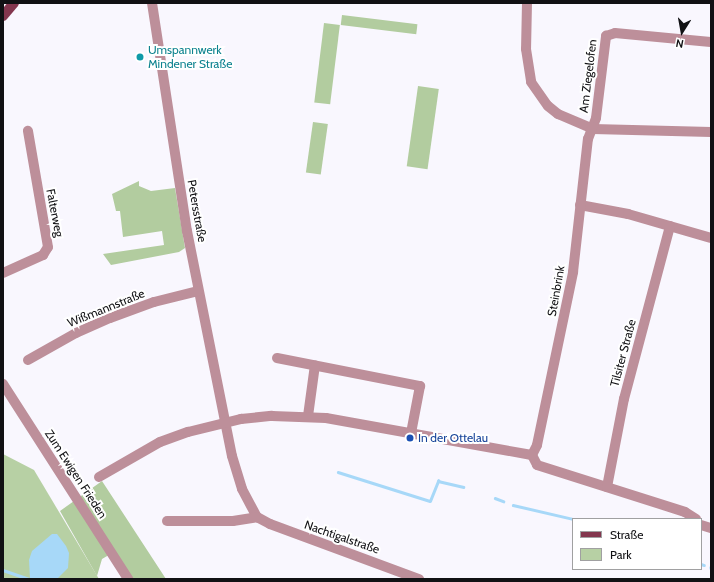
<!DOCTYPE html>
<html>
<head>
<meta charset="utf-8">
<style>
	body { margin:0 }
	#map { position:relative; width:714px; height:582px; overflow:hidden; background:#f9f7fe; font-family:Cabin,sans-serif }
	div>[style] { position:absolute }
	.green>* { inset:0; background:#b7d0a4 }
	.forest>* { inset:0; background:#b2cc9f; transform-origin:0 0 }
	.water>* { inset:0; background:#a7d8f8 }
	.stream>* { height:2.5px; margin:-1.25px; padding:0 1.25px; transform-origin:1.25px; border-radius:1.25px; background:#a7d8f8 }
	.street>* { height:10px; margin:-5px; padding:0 5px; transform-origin:5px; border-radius:5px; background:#bd8f9a }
	.primary>* { height:10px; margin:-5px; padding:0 5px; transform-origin:5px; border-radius:5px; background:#83364e }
	.dots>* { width:11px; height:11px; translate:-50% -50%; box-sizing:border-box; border:2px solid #fff; border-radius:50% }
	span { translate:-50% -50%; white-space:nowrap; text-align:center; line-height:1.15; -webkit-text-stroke:4px #fff; paint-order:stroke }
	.culture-label { font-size:12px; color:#0d838f }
	.left { translate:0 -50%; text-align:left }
	.street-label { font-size:12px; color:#111114 }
	.transit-label { font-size:12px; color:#164399 }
	.frame { position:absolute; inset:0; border:4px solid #111114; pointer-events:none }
	.legend { position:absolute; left:572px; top:518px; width:130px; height:52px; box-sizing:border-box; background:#fff; border:1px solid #a0a0a1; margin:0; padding:5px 7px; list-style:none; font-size:12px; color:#111114 }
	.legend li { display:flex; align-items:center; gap:8px; height:20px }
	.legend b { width:20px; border:1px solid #a0a0a1 }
	.north { position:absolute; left:662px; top:12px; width:40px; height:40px; -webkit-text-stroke:3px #fff; paint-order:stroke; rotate:191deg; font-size:11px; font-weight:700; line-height:16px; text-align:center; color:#111114 }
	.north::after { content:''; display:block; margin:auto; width:14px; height:18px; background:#111114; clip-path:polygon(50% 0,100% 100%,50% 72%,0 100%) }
</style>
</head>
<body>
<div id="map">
	<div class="green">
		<i style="clip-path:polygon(3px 454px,34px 470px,99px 579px,3px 579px)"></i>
	</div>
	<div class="forest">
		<i style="left:342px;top:15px;width:76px;height:10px;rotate:7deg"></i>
		<i style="left:324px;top:23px;width:16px;height:80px;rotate:7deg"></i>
		<i style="left:418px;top:86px;width:21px;height:81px;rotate:8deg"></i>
		<i style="left:313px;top:122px;width:15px;height:51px;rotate:8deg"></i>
		<i style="clip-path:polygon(139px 181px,139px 186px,151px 191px,175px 188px,185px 248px,179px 252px,111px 265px,103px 254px,164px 245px,162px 231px,123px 237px,120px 211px,116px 211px,112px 194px)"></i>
		<i style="clip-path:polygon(102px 481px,166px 579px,132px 579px,114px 552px,102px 559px,97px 576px,60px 511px)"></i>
	</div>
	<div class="water">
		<i style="clip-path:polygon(52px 534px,57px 534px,66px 546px,69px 553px,68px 568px,58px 578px,30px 579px,29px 560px,32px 551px)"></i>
	</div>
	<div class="stream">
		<i style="left:338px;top:472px;width:96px;rotate:17.5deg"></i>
		<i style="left:430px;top:501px;width:22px;rotate:-68deg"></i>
		<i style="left:438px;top:481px;width:26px;rotate:13deg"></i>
		<i style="left:495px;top:498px;width:9px;rotate:21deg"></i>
		<i style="left:513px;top:505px;width:62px;rotate:13.1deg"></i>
		<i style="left:701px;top:564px;width:3px;rotate:18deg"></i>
		<i style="left:711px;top:567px;width:1px;rotate:90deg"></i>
		<i style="left:3px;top:570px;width:28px;rotate:19deg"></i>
	</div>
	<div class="street">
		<i style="left:152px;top:3px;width:231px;rotate:81.3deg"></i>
		<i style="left:187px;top:231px;width:229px;rotate:78.7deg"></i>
		<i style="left:232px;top:456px;width:34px;rotate:73deg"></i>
		<i style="left:242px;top:489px;width:32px;rotate:62deg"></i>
		<i style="left:257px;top:517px;width:15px;rotate:28deg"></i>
		<i style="left:270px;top:524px;width:159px;rotate:20.3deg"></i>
		<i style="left:527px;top:3px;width:46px;rotate:91.2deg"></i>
		<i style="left:526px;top:49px;width:33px;rotate:81deg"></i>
		<i style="left:531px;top:82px;width:29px;rotate:55deg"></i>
		<i style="left:548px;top:106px;width:13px;rotate:39deg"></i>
		<i style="left:558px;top:114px;width:38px;rotate:23deg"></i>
		<i style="left:593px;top:129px;width:118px;rotate:1.5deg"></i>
		<i style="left:580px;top:205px;width:49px;rotate:10.6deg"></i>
		<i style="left:628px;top:214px;width:86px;rotate:16.1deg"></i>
		<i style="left:3px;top:273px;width:44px;rotate:-24.2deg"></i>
		<i style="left:43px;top:255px;width:9px;rotate:-58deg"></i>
		<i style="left:48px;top:247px;width:118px;rotate:-99.8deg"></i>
		<i style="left:277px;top:358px;width:146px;rotate:11.1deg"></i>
		<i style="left:420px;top:386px;width:48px;rotate:100.8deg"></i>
		<i style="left:28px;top:360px;width:55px;rotate:-29.4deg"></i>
		<i style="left:76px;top:333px;width:37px;rotate:-24deg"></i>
		<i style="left:110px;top:318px;width:47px;rotate:-20deg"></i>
		<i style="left:154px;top:302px;width:45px;rotate:-14deg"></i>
		<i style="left:3px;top:384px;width:232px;rotate:57.3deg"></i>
		<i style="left:308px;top:416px;width:51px;rotate:-82.2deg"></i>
		<i style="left:532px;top:455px;width:11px;rotate:-63deg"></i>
		<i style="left:537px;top:445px;width:177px;rotate:-78.2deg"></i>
		<i style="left:573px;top:272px;width:134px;rotate:-83.6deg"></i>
		<i style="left:588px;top:139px;width:22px;rotate:-69deg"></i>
		<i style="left:596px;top:118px;width:83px;rotate:-83deg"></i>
		<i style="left:606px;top:36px;width:9px;rotate:-18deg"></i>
		<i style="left:615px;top:33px;width:96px;rotate:5.4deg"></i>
		<i style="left:532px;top:455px;width:11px;rotate:63deg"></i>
		<i style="left:537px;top:465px;width:155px;rotate:17.6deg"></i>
		<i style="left:685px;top:512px;width:13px;rotate:32deg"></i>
		<i style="left:99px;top:477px;width:70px;rotate:-29.8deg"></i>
		<i style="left:160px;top:442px;width:30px;rotate:-20deg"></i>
		<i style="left:188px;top:432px;width:55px;rotate:-13.8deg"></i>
		<i style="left:241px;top:419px;width:31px;rotate:-6deg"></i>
		<i style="left:272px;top:416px;width:54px;rotate:2.1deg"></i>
		<i style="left:326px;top:418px;width:209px;rotate:10.2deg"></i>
		<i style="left:607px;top:487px;width:90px;rotate:-79.1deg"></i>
		<i style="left:624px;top:399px;width:179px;rotate:-75.1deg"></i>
		<i style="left:167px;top:521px;width:66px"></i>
		<i style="left:233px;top:521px;width:24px;rotate:-9deg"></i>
		<i style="left:701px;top:525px;width:10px;rotate:17deg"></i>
	</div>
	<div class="primary">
		<i style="left:3px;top:16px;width:17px;rotate:-50deg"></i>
	</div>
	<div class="dots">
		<i style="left:140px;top:57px;background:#0f9aa8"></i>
		<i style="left:410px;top:438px;background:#1a4fb4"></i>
	</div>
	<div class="culture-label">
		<span class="left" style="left:148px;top:57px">Umspannwerk<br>Mindener Straße</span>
	</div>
	<div class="street-label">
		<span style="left:588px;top:76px;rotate:-83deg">Am Ziegelofen</span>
		<span style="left:197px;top:211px;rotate:80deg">Petersstraße</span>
		<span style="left:55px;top:213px;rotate:79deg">Falterweg</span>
		<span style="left:556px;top:291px;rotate:-80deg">Steinbrink</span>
		<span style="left:106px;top:308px;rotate:-22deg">Wißmannstraße</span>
		<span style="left:623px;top:353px;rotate:-75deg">Tilsiter Straße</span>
		<span style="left:76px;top:474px;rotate:57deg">Zum Ewigen Frieden</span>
		<span style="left:342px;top:537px;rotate:19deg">Nachtigalstraße</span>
	</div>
	<div class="transit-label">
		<span class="left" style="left:418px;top:438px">In der Ottelau</span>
	</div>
	<div class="frame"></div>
	<ul class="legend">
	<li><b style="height:5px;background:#83364e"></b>Straße</li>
	<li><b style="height:11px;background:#b7d0a4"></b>Park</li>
	</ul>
	<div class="north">N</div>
</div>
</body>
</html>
